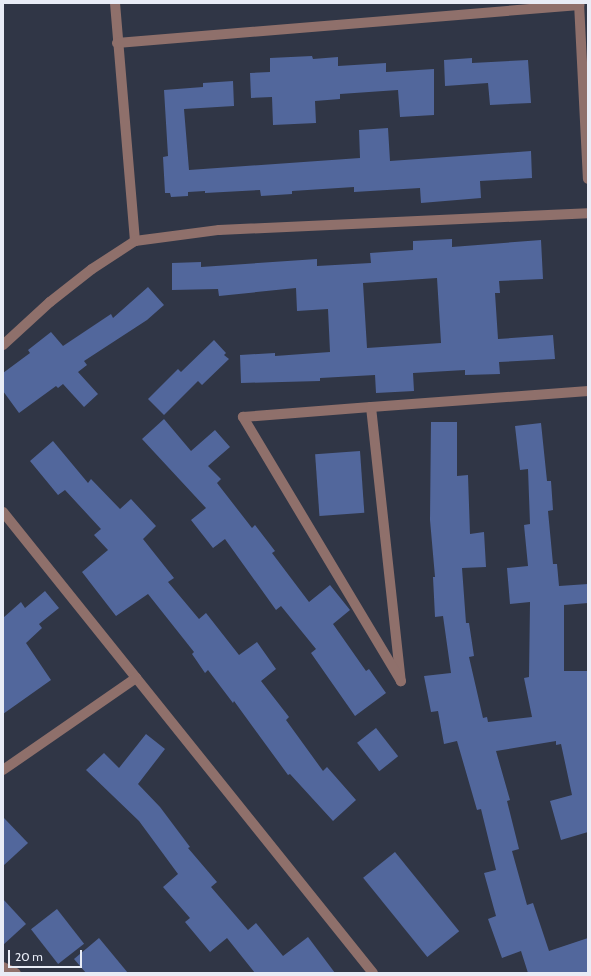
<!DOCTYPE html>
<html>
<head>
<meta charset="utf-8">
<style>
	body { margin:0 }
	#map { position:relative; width:591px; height:976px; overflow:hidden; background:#303646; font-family:Cabin,sans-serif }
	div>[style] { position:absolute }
	.building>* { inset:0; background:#52679c; transform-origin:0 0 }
	.minor>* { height:10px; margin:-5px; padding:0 5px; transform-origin:5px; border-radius:5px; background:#8f706b }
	span { translate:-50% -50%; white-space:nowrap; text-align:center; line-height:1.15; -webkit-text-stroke:4px #303646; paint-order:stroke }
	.frame { position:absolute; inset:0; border:4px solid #e8ecf6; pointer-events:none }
	.scale { position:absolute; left:8px; top:950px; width:74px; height:18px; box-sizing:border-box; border:2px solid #e8ecf6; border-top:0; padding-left:5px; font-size:12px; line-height:14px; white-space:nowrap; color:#e8ecf6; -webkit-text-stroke:3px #303646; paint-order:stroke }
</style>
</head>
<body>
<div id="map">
	<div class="building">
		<i style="clip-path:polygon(312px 56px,313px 59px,338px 57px,338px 66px,386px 63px,386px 72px,434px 69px,434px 115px,400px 117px,398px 90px,340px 94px,340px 99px,315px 101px,316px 123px,273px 125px,272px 97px,251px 98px,250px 73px,270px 72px,270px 58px)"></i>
		<i style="clip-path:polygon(472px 58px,472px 63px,528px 60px,531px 103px,490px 105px,488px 83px,445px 86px,444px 60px)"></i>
		<i style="clip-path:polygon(233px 81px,234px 106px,184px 109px,189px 170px,360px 158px,359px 130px,388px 128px,390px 161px,531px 151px,532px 178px,480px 181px,481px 198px,421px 203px,420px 188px,354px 192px,354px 187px,292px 191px,292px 194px,261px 196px,260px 190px,205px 193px,205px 191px,188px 192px,188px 196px,171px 197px,170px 193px,165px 193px,163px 157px,168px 156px,164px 90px,203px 87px,203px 83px)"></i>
		<i style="clip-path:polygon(evenodd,452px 239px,452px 247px,541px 240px,543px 279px,499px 281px,500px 293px,495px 293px,498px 339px,553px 335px,555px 359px,499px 362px,500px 374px,465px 375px,465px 370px,413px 373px,414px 391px,376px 393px,375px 375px,320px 378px,320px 381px,241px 383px,240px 355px,275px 353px,275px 356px,330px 352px,328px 309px,297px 311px,296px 288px,219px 296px,218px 289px,172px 290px,172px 263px,201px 262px,201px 267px,317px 259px,317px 266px,371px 263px,370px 253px,413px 250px,413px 241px,452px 239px,437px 278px,441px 343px,367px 348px,363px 283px,437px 278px)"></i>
		<i style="clip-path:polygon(148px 287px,164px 305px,147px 320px,84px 361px,87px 365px,78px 372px,98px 394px,84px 407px,63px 384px,58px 388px,56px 386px,19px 413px,3px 391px,3px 373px,30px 353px,28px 350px,51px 332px,63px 346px,111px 314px,113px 318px)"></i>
		<i style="clip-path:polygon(214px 340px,226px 353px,224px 355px,229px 359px,202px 385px,198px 381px,164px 415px,148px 399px,178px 369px,181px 372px)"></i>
		<i style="clip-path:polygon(164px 419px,191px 451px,215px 430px,230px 447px,208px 466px,221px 479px,217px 483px,252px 528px,255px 525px,275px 551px,272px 553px,309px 602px,330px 585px,350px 610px,333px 624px,366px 671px,369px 669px,386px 693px,355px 716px,311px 653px,316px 649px,281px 606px,276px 610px,225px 539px,213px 548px,191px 520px,206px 508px,142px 439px)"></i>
		<i style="clip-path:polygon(431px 422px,457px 422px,457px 476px,468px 475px,470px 534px,484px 532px,486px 567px,462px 568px,466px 623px,469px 623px,474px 656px,469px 657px,483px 718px,487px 717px,488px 722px,532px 717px,524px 678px,529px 677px,530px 602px,510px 604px,507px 568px,528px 566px,524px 525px,530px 524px,528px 469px,520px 470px,515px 426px,541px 423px,547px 481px,551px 481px,553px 510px,548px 511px,553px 564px,557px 564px,559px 586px,588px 584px,588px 603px,564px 605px,564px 671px,588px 671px,588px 832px,561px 840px,550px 801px,572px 795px,561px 744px,556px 745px,556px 741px,496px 751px,510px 800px,507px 801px,519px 849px,512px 851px,527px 905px,533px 903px,549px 951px,588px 938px,588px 973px,528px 973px,521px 951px,502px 958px,488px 919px,496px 916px,484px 873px,496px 870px,481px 809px,477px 810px,457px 741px,444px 744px,438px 711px,431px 712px,424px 676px,451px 673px,443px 616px,435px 617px,433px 577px,435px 577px,430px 520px)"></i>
		<i style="clip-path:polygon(53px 441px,88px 483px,91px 479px,120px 509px,131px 499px,156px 526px,143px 539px,174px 578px,168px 582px,199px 619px,206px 613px,239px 655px,257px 642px,276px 669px,261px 681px,289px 717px,286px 720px,323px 771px,327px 767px,356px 800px,333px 821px,290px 774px,288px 775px,234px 701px,233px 703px,208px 670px,205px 673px,192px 654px,194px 652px,148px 594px,116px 616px,82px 572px,108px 550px,94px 535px,101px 529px,65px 490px,58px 495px,30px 461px)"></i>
		<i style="left:360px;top:451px;width:62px;height:45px;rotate:86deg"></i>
		<i style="clip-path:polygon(45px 591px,59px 608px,39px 624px,42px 628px,26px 643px,51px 680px,3px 714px,3px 618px,21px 602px,25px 608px)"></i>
		<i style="left:376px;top:728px;width:36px;height:24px;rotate:52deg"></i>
		<i style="clip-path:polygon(146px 734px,165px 749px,138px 784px,160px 807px,190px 847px,188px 848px,217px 882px,211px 887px,248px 930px,256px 923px,283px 956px,308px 937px,335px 973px,255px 973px,227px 938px,210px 952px,185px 922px,190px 918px,163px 887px,178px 874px,139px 821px,86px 770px,104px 753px,119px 768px)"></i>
		<i style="clip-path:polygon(3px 817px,28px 843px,3px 866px)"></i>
		<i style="left:395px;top:852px;width:102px;height:41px;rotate:51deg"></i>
		<i style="clip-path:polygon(3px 899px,26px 924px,3px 945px)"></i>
		<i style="left:57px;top:909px;width:44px;height:33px;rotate:52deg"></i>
		<i style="clip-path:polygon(99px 938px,128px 973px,86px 973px,74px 959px)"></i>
	</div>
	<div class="minor">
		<i style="left:115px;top:3px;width:239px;rotate:85.2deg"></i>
		<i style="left:579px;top:3px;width:176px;rotate:87.1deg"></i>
		<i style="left:117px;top:43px;width:464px;rotate:-4.7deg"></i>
		<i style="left:3px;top:345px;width:64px;rotate:-42.5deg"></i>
		<i style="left:50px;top:302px;width:53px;rotate:-38.2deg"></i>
		<i style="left:92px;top:269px;width:51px;rotate:-33.1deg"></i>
		<i style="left:135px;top:241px;width:85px;rotate:-7.5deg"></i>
		<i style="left:219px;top:230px;width:369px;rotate:-2.6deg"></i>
		<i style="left:371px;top:407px;width:276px;rotate:83.8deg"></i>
		<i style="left:401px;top:681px;width:308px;rotate:-120.9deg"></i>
		<i style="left:243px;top:417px;width:128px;rotate:-4.5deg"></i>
		<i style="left:371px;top:407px;width:218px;rotate:-4.2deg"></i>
		<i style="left:3px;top:512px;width:591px;rotate:51.25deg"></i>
		<i style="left:3px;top:770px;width:162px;rotate:-34.7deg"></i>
		<i style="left:3px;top:967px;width:14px;rotate:25deg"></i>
	</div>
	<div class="frame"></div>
	<div class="scale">20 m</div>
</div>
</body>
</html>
